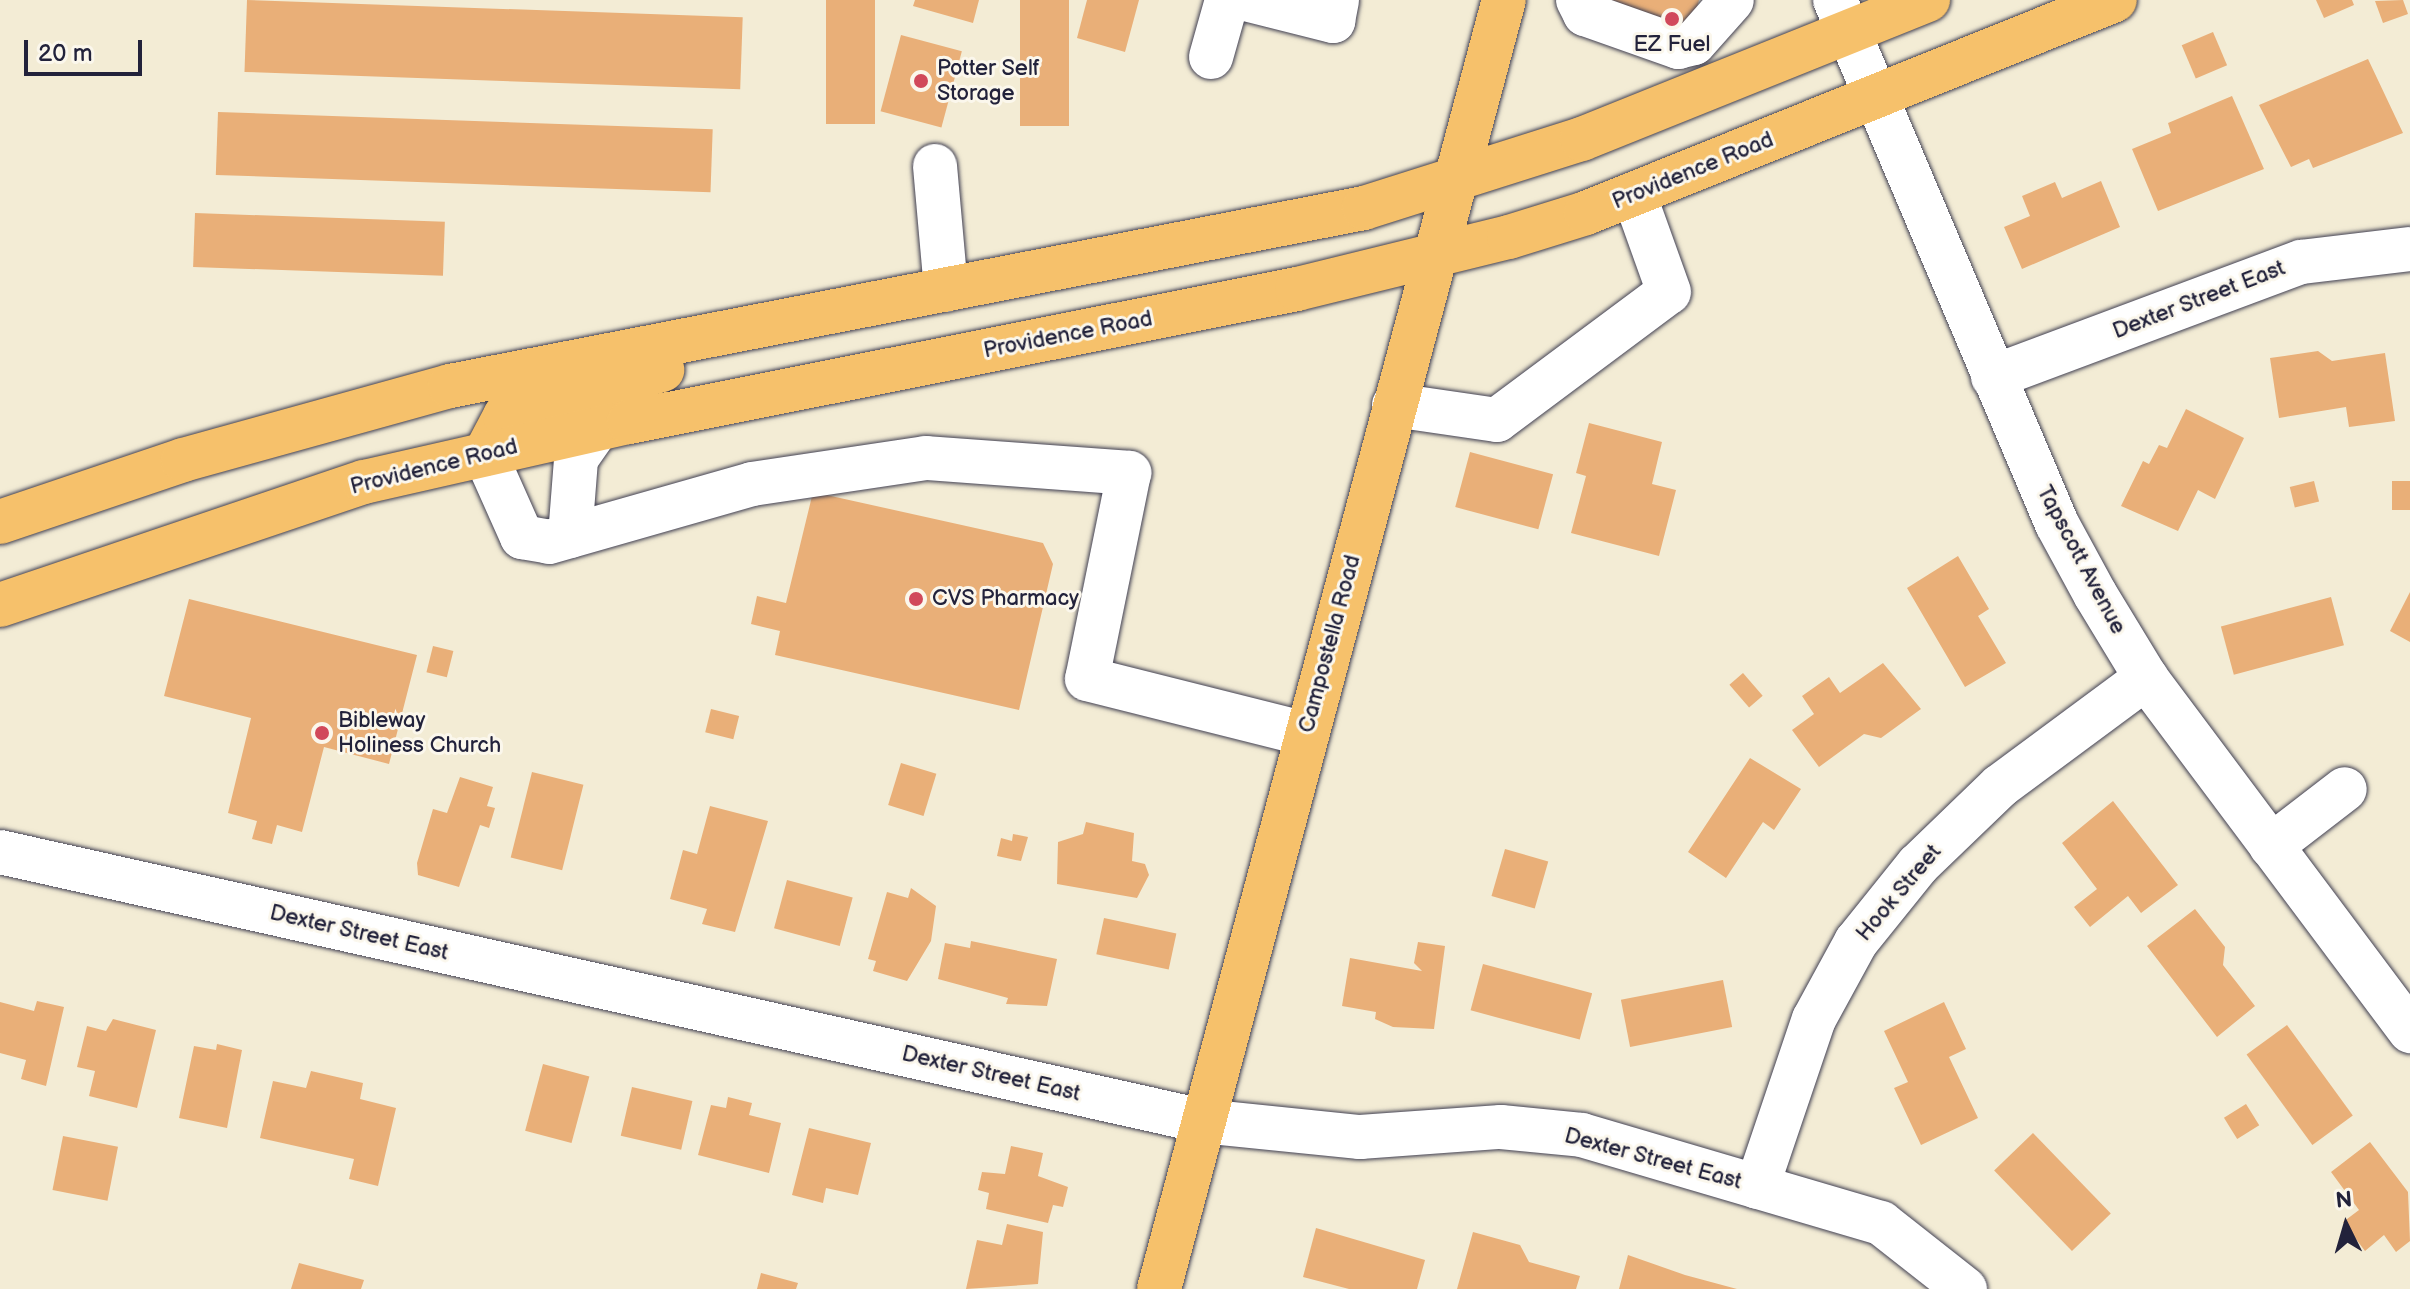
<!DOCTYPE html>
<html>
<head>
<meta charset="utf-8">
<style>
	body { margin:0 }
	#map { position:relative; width:2410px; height:1289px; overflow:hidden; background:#f3ecd5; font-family:"Balsamiq Sans",sans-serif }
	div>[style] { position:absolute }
	.building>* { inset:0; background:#e9af78; transform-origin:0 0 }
	.roads { filter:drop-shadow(0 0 2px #414052) drop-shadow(0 0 2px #414052) }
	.minor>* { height:44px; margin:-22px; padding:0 22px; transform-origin:22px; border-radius:22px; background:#fff }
	.major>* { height:44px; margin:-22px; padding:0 22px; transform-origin:22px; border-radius:22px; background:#f6c16b }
	.dots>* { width:22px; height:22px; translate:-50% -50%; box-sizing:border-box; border:4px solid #fbf7ec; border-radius:50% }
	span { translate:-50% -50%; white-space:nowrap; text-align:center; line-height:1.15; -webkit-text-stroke:6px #fbf7ec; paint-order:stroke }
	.poi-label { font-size:22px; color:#22223b }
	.left { translate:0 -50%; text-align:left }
	.street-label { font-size:22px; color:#22223b }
	.north { position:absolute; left:2306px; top:1185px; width:80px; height:80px; -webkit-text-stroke:6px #fbf7ec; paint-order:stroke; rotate:355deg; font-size:22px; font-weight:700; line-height:32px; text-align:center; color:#22223b }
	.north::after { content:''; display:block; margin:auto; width:28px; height:36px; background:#22223b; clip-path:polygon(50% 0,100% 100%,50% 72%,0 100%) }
	.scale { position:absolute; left:24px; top:40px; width:118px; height:36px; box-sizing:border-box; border:4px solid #22223b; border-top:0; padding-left:10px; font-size:24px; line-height:28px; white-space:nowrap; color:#22223b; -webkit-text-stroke:6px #fbf7ec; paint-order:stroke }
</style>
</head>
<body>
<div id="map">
	<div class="building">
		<i style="left:247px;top:0;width:496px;height:72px;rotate:2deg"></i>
		<i style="left:826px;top:0;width:49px;height:124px"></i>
		<i style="clip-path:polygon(915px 0,979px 0,973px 23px,913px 6px)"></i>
		<i style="left:1020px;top:0;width:49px;height:126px"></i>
		<i style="clip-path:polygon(1087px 0,1139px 0,1125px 52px,1077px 38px)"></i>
		<i style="clip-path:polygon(1611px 0,1699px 0,1691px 31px)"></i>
		<i style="clip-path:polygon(2316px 0,2352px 0,2354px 5px,2324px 18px)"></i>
		<i style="clip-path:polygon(2403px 0,2408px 14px,2383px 23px,2375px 1px)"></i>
		<i style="left:2213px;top:32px;width:36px;height:34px;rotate:67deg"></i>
		<i style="left:901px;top:35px;width:63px;height:79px;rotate:15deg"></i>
		<i style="clip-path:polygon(2368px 59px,2403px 133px,2313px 168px,2309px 159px,2291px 167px,2259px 105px)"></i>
		<i style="clip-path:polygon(2232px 96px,2264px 169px,2158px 211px,2132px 149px,2171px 133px,2168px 123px)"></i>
		<i style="left:218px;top:112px;width:495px;height:63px;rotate:2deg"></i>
		<i style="clip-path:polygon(2101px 181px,2120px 227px,2022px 269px,2004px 227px,2030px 216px,2022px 196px,2055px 182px,2062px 198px)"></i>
		<i style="left:195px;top:213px;width:250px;height:54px;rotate:2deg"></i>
		<i style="clip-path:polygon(2318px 351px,2332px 361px,2385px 353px,2395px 421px,2349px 427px,2346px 407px,2279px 418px,2270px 358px)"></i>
		<i style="clip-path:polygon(2186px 409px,2244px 438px,2215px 499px,2198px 490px,2178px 531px,2121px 506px,2143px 461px,2149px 464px,2159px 445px,2167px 448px)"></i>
		<i style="clip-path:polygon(1589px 423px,1662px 442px,1652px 484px,1676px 490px,1659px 556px,1571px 533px,1586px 476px,1576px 473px)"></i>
		<i style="left:1470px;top:452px;width:86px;height:57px;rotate:15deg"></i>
		<i style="left:2314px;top:481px;width:21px;height:25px;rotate:76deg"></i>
		<i style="left:2410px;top:481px;width:29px;height:18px;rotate:90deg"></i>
		<i style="clip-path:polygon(813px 492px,1043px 543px,1053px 564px,1019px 710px,775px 655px,780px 631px,751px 624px,757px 596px,786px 603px)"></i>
		<i style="clip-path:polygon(1958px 556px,1989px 609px,1978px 616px,2006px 663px,1965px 687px,1907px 588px)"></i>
		<i style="clip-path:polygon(2410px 592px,2410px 642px,2390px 631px)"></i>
		<i style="left:2331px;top:597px;width:50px;height:114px;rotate:75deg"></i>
		<i style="clip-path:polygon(189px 599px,417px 655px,389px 764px,324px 747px,302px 832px,277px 825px,272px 844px,252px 839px,257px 821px,228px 813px,251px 718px,164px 696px)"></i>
		<i style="left:433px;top:646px;width:21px;height:27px;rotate:14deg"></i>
		<i style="clip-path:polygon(1883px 663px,1921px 709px,1881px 738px,1864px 734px,1819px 767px,1792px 730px,1814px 714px,1802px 696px,1829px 677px,1840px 693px)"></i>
		<i style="left:1743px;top:673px;width:30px;height:18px;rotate:49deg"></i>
		<i style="left:711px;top:709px;width:29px;height:24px;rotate:14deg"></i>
		<i style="clip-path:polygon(1750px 758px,1801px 789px,1774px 830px,1763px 822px,1726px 878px,1688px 852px)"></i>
		<i style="left:901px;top:763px;width:37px;height:44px;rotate:17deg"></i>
		<i style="left:532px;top:772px;width:53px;height:88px;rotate:14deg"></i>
		<i style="clip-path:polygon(460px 777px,493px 787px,487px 806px,495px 808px,489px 828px,480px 825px,459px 887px,418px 875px,417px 863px,433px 809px,447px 813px)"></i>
		<i style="clip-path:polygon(2113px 801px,2178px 885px,2141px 913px,2128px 896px,2090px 927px,2074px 907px,2097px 889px,2062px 843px)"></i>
		<i style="clip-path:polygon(710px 806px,768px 821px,735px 932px,702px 924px,707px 909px,670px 899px,683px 850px,697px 854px)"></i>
		<i style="clip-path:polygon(1086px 822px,1134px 833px,1132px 861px,1145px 864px,1149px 875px,1137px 898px,1057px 884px,1058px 842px,1083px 834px)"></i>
		<i style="clip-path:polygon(1013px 834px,1028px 837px,1021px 861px,997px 856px,1001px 838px,1012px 841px)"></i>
		<i style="left:1505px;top:849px;width:45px;height:49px;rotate:16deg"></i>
		<i style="left:787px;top:880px;width:68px;height:50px;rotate:15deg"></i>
		<i style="clip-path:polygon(911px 888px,936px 906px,931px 941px,907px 981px,873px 971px,876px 961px,868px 959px,887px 892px,908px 898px)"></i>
		<i style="clip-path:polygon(2195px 909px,2225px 947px,2223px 965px,2255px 1006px,2217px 1037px,2147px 946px)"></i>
		<i style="left:1104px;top:918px;width:74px;height:37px;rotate:12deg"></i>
		<i style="clip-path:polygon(971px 941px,1057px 959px,1047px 1006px,1006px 1004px,1008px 998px,938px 979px,945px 943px,970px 948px)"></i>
		<i style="clip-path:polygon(1418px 942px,1445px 946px,1434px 1029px,1393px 1027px,1375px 1019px,1376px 1012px,1342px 1006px,1350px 958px,1422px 971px,1414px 963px)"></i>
		<i style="left:1483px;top:964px;width:113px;height:48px;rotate:15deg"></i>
		<i style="left:1723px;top:980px;width:48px;height:104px;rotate:79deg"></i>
		<i style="clip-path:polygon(37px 1001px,64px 1007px,46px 1086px,21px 1079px,26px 1060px,0 1053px,0 1002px,34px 1011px)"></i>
		<i style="clip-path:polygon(1944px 1002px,1966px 1049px,1949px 1057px,1978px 1118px,1921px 1145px,1894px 1088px,1908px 1082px,1884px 1031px)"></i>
		<i style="clip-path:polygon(113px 1019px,156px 1030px,137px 1108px,89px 1096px,95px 1071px,77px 1067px,87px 1026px,106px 1031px)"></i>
		<i style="left:2287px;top:1025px;width:112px;height:50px;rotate:54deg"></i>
		<i style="clip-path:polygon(217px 1044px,242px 1050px,227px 1128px,179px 1118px,194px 1046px,216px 1050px)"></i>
		<i style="left:543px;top:1064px;width:48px;height:69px;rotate:15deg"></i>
		<i style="clip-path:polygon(311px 1071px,363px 1083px,360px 1099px,396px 1108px,378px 1186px,349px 1179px,354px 1159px,260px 1138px,273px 1081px,306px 1088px)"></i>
		<i style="left:632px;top:1087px;width:62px;height:50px;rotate:13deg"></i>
		<i style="clip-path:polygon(728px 1097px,752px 1103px,749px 1115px,781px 1123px,769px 1173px,698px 1155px,711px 1105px,726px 1108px)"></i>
		<i style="left:2246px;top:1104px;width:25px;height:26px;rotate:58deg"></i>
		<i style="clip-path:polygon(809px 1128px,871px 1143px,858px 1195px,826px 1188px,823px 1203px,792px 1195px)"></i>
		<i style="left:2033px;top:1133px;width:112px;height:54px;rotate:46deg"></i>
		<i style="left:63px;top:1136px;width:56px;height:55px;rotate:11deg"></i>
		<i style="clip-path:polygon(2370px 1142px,2408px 1192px,2410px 1241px,2396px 1252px,2384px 1235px,2365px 1251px,2343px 1222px,2359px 1210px,2331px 1172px)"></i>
		<i style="clip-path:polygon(1011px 1146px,1043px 1153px,1038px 1176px,1068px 1187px,1063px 1207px,1053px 1205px,1048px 1223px,986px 1209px,989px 1193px,978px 1190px,982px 1172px,1005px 1174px)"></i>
		<i style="clip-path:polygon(1007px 1224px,1043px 1232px,1038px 1284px,966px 1289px,977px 1240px,1002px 1245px)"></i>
		<i style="clip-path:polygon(1316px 1228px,1425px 1260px,1417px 1289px,1349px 1289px,1303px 1277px)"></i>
		<i style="clip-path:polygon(1473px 1232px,1520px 1245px,1529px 1262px,1580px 1276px,1576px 1289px,1457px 1289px)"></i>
		<i style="clip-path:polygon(1628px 1255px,1685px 1275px,1737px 1289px,1619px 1289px)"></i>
		<i style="clip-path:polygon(299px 1263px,364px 1280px,361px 1289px,291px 1289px)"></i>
		<i style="clip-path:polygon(761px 1273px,798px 1283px,796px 1289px,757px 1289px)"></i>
	</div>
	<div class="roads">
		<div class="minor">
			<i style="left:1249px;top:0;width:87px;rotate:14deg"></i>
			<i style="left:1333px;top:21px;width:21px;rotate:-79deg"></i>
			<i style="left:1578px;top:0;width:16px;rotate:63deg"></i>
			<i style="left:1585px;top:14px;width:99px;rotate:19.5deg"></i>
			<i style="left:1678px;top:47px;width:16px;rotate:-14deg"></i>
			<i style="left:1694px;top:43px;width:57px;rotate:-48.5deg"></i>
			<i style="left:1835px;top:0;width:569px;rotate:67.04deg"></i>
			<i style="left:2057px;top:524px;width:80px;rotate:61.5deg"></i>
			<i style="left:2095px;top:594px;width:98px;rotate:58.7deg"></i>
			<i style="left:2146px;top:678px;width:441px;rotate:53.2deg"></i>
			<i style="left:1211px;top:57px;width:59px;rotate:-74.3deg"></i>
			<i style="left:935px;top:166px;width:124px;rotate:84.9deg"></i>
			<i style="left:1993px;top:377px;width:329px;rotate:-20.5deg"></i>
			<i style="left:2301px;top:262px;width:110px;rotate:-6.8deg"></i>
			<i style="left:1394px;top:405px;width:104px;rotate:8.3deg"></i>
			<i style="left:1497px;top:420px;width:214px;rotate:-36.7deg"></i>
			<i style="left:1669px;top:292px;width:104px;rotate:-109.7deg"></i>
			<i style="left:485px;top:454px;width:91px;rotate:66deg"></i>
			<i style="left:522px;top:537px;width:27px;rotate:10deg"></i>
			<i style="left:549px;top:542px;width:211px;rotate:-15.9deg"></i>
			<i style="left:752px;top:484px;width:176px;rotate:-8.5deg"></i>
			<i style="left:926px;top:458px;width:204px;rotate:4.2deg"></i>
			<i style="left:1129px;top:473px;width:210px;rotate:101.5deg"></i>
			<i style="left:1087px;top:679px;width:226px;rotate:14.1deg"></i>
			<i style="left:570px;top:536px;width:77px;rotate:-85.5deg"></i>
			<i style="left:576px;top:459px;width:37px;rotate:-55deg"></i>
			<i style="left:2271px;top:846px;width:93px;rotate:-37.6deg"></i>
			<i style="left:0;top:852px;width:1232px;rotate:12.61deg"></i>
			<i style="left:1202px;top:1121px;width:159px;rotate:5.8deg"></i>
			<i style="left:1360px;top:1137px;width:141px;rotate:-4.1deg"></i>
			<i style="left:1501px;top:1127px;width:81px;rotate:5.6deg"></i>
			<i style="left:1582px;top:1135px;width:312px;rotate:16.4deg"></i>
			<i style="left:1881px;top:1223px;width:107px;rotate:38.2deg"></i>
			<i style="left:1757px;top:1187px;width:177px;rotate:-71.3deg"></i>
			<i style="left:1814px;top:1019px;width:88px;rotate:-61.4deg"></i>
			<i style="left:1856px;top:942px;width:99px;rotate:-51.2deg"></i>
			<i style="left:1918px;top:865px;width:114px;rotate:-43.9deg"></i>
			<i style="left:2000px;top:786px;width:182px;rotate:-36.5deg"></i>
		</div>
		<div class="major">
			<i style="left:485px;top:454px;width:43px;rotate:-62.2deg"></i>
			<i style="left:505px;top:416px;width:164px;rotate:-16.3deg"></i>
			<i style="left:0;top:522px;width:193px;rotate:-18.7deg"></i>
			<i style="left:183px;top:460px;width:277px;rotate:-15.5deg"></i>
			<i style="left:450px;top:386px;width:931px;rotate:-11.02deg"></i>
			<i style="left:1364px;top:208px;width:229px;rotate:-17.6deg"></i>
			<i style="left:1582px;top:139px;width:373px;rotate:-21.9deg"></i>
			<i style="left:0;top:605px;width:384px;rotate:-18.7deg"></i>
			<i style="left:364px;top:482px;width:272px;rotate:-12.8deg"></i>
			<i style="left:629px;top:422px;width:681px;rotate:-11.26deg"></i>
			<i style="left:1297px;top:289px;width:218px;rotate:-13.8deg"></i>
			<i style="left:1509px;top:237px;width:81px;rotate:-17.3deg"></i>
			<i style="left:1586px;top:213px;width:570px;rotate:-21.93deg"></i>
			<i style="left:1159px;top:1289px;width:1334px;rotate:-75.02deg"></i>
		</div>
	</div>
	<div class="dots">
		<i style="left:1672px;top:19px;background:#d1495b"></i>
		<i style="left:921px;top:81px;background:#d1495b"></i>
		<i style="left:916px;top:599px;background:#d1495b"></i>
		<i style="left:322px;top:733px;background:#d1495b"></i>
	</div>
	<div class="poi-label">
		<span style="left:1672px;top:45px">EZ Fuel</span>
		<span class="left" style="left:937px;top:81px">Potter Self<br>Storage</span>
		<span class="left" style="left:932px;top:599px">CVS Pharmacy</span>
		<span class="left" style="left:338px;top:733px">Bibleway<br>Holiness Church</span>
	</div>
	<div class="street-label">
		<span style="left:1693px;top:171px;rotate:-22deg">Providence Road</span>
		<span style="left:2199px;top:300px;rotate:-21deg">Dexter Street East</span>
		<span style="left:1068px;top:335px;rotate:-11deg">Providence Road</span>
		<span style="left:434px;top:467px;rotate:-14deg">Providence Road</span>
		<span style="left:2081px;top:560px;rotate:62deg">Tapscott Avenue</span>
		<span style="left:1330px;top:644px;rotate:-75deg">Campostella Road</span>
		<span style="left:1899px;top:893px;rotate:-50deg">Hook Street</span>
		<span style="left:359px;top:933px;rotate:13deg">Dexter Street East</span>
		<span style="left:991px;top:1074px;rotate:13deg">Dexter Street East</span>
		<span style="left:1653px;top:1159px;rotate:15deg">Dexter Street East</span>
	</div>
	<div class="north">N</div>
	<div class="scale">20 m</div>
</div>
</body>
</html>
